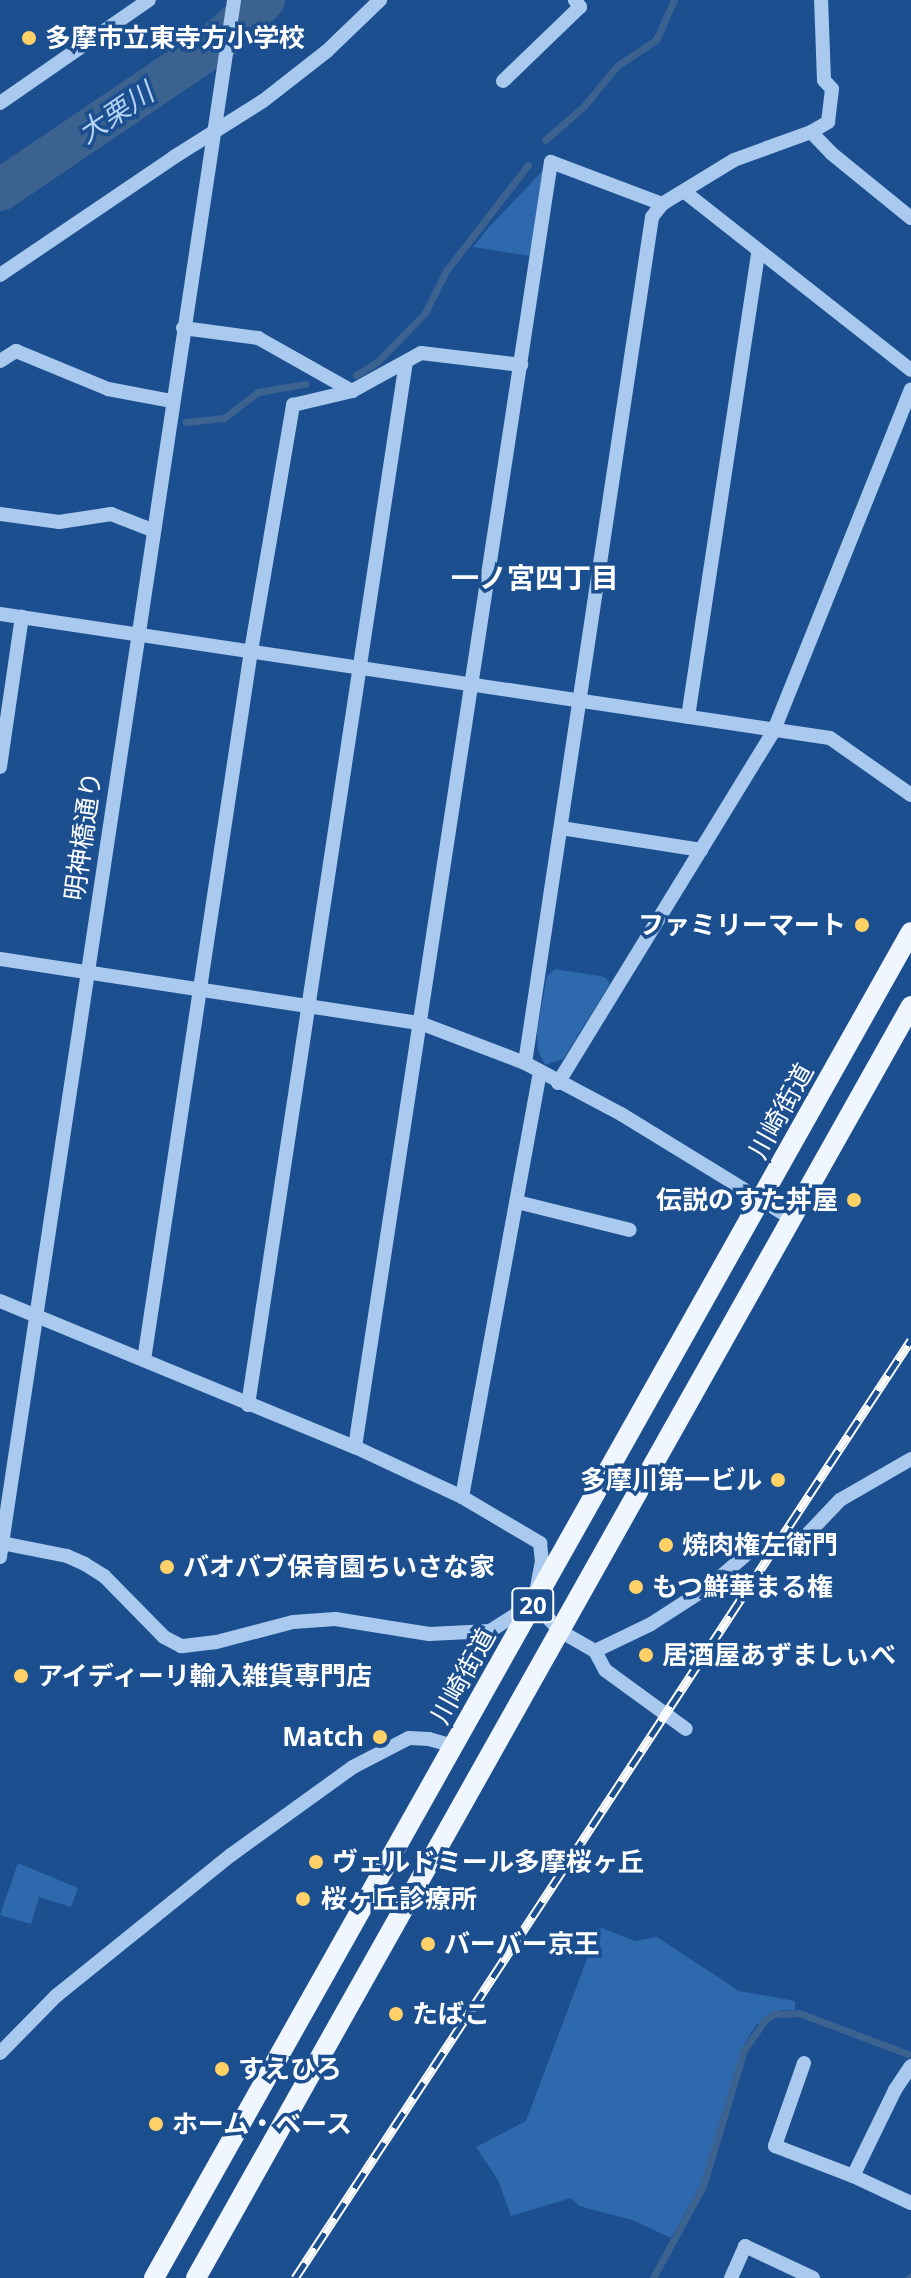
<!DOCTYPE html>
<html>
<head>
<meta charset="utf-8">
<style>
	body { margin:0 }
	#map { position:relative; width:911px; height:2278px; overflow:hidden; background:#1b4f8f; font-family:"Noto Sans","Noto Sans JP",sans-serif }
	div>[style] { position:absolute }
	.green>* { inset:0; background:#2e69ad }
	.stream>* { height:7px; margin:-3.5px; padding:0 3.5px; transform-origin:3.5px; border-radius:3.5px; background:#3c6290 }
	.river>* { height:42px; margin:-21px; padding:0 21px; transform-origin:21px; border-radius:21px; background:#3c6290 }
	.minor>* { height:14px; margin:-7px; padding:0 7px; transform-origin:7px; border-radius:7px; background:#a9c9ee }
	.major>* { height:20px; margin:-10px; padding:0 10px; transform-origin:10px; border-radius:10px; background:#f0f6ff }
	.rail>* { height:9px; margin-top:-4.5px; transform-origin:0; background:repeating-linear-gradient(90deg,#1b4f8f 0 18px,#fff 0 36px); box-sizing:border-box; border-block:2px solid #fff }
	.dots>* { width:22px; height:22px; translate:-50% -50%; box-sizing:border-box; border:4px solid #1b4f8f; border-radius:50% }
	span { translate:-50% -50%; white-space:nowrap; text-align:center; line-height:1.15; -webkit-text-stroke:7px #1b4f8f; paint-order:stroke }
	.shield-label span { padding:2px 6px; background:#1b4f8f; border:2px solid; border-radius:6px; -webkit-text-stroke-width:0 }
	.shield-label { font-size:24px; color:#fff; font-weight:700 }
	.poi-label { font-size:26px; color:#fff; font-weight:700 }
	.left { translate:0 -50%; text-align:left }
	.right { translate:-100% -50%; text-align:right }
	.street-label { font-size:26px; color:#fff }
	.water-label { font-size:28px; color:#b5d3f5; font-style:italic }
	.neighbourhood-label { font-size:28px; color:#fff; font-weight:700 }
</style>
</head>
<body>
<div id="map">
	<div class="green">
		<i style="clip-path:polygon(551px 162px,537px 257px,473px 247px,491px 225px)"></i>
		<i style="clip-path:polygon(555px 969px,605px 977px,610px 984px,563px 1059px,545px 1065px,538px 1050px,537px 1032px,547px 976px)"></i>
		<i style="clip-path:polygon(18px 1863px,78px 1888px,71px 1907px,39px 1897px,31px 1924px,0 1915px)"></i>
		<i style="clip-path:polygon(599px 1927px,635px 1941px,657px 1937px,739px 1991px,795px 2001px,795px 2010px,780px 2010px,756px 2025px,742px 2048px,701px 2184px,671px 2238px,632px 2220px,579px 2206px,571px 2198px,511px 2216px,498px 2180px,476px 2147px,526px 2121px)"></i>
	</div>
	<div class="stream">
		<i style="left:545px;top:140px;width:52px;rotate:-41.1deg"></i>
		<i style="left:584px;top:106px;width:52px;rotate:-50.5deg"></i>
		<i style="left:617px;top:66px;width:47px;rotate:-33.7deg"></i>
		<i style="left:656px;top:40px;width:44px;rotate:-65.8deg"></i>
		<i style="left:356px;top:375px;width:26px;rotate:-32deg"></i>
		<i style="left:378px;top:361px;width:67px;rotate:-45.6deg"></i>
		<i style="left:425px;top:313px;width:47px;rotate:-63.4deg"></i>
		<i style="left:446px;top:271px;width:134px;rotate:-52.3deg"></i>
		<i style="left:186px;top:422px;width:38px;rotate:-6deg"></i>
		<i style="left:224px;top:418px;width:43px;rotate:-37.4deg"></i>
		<i style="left:258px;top:392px;width:48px;rotate:-9.7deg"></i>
		<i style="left:653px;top:2278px;width:105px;rotate:-61.5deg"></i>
		<i style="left:703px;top:2186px;width:142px;rotate:-73.2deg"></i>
		<i style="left:744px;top:2050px;width:38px;rotate:-55deg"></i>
		<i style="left:766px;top:2019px;width:9px;rotate:-32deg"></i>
		<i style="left:774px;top:2014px;width:25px;rotate:-2deg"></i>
		<i style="left:799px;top:2013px;width:120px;rotate:20.6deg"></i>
		<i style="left:909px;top:2278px;width:3px;rotate:-45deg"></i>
	</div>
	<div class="river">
		<i style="left:0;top:190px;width:254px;rotate:-34.1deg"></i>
		<i style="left:210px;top:48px;width:72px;rotate:-41.6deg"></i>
	</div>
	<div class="minor">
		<i style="left:503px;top:81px;width:107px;rotate:-43.9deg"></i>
		<i style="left:580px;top:7px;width:9px;rotate:-126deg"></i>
		<i style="left:0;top:103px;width:181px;rotate:-34.7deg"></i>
		<i style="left:811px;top:132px;width:29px;rotate:46deg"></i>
		<i style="left:831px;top:153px;width:103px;rotate:39.1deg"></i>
		<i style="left:686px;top:193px;width:286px;rotate:38.2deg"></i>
		<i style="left:0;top:275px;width:210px;rotate:-34.1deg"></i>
		<i style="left:174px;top:157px;width:105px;rotate:-32.2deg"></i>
		<i style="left:263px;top:101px;width:81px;rotate:-38deg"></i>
		<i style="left:327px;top:51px;width:74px;rotate:-43.9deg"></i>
		<i style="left:183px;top:328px;width:76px;rotate:7.6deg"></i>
		<i style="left:258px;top:338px;width:108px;rotate:29.4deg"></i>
		<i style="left:352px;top:391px;width:79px;rotate:-28.8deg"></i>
		<i style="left:421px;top:353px;width:101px;rotate:6.8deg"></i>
		<i style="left:0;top:361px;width:19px;rotate:-32deg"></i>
		<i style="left:16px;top:351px;width:100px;rotate:22.4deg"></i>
		<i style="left:108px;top:389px;width:64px;rotate:10.8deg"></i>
		<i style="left:0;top:514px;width:60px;rotate:7.7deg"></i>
		<i style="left:59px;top:522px;width:53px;rotate:-8.7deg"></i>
		<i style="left:111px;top:514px;width:44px;rotate:21.3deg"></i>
		<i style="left:0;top:614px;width:839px;rotate:8.5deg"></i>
		<i style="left:830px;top:738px;width:99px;rotate:35.1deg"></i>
		<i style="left:688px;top:717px;width:470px;rotate:-81.4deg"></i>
		<i style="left:0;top:767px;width:152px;rotate:-81.7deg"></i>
		<i style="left:561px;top:828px;width:142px;rotate:8.9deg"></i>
		<i style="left:0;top:959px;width:425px;rotate:8.7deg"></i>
		<i style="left:420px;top:1023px;width:112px;rotate:20.9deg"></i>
		<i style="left:525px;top:1063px;width:109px;rotate:28deg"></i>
		<i style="left:621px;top:1114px;width:199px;rotate:31.5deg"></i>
		<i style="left:525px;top:1063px;width:855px;rotate:-81.46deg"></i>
		<i style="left:652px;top:217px;width:16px;rotate:-52deg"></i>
		<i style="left:558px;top:1083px;width:414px;rotate:-58.5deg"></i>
		<i style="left:774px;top:730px;width:367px;rotate:-68.1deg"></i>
		<i style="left:517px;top:1202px;width:116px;rotate:13.9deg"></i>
		<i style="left:0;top:1301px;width:384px;rotate:22.4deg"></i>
		<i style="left:355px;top:1447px;width:118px;rotate:25deg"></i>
		<i style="left:462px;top:1497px;width:91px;rotate:30.5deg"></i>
		<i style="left:540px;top:1543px;width:18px;rotate:84deg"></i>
		<i style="left:542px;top:1561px;width:43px;rotate:100.8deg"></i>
		<i style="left:534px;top:1603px;width:52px;rotate:147.5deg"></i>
		<i style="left:490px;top:1631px;width:61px;rotate:177.2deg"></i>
		<i style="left:429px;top:1634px;width:95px;rotate:-170.9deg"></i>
		<i style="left:335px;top:1619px;width:42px;rotate:175.9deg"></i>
		<i style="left:293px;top:1622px;width:80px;rotate:165.4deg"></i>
		<i style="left:216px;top:1642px;width:35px;rotate:173deg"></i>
		<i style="left:181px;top:1646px;width:19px;rotate:-152deg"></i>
		<i style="left:164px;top:1637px;width:86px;rotate:-134.5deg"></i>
		<i style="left:104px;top:1576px;width:22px;rotate:-148deg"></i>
		<i style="left:85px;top:1564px;width:20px;rotate:-156deg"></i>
		<i style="left:67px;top:1556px;width:66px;rotate:-168.7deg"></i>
		<i style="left:144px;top:1360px;width:717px;rotate:-81.42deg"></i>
		<i style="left:251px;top:651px;width:250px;rotate:-80.3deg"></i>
		<i style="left:293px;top:405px;width:61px;rotate:-13.3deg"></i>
		<i style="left:248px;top:1405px;width:1055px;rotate:-81.39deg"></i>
		<i style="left:355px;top:1447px;width:1300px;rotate:-81.33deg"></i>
		<i style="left:551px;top:162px;width:119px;rotate:20.7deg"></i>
		<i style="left:662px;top:204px;width:84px;rotate:-31.4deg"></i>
		<i style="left:734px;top:160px;width:82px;rotate:-20deg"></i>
		<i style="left:811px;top:132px;width:20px;rotate:-30deg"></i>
		<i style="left:828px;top:122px;width:33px;rotate:-83deg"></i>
		<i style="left:832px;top:89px;width:12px;rotate:-132deg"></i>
		<i style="left:824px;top:80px;width:80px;rotate:-92.1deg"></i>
		<i style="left:462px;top:1497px;width:431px;rotate:-79.6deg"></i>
		<i style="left:0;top:1557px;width:1574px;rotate:-81.45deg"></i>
		<i style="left:534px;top:1603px;width:38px;rotate:47deg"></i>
		<i style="left:560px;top:1631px;width:40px;rotate:29.7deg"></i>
		<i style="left:595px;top:1651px;width:21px;rotate:62deg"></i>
		<i style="left:605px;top:1670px;width:100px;rotate:36.1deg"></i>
		<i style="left:595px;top:1651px;width:62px;rotate:-25.7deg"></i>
		<i style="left:651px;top:1624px;width:72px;rotate:-33deg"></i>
		<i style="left:711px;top:1585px;width:50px;rotate:-41deg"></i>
		<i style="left:749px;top:1552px;width:54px;rotate:-12.8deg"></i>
		<i style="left:802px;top:1540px;width:55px;rotate:-46.5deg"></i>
		<i style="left:840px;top:1500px;width:82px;rotate:-30deg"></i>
		<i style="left:0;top:2053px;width:80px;rotate:-45.5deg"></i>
		<i style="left:56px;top:1996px;width:225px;rotate:-38.9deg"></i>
		<i style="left:231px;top:1855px;width:150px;rotate:-35.8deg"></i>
		<i style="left:353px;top:1767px;width:63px;rotate:-27.4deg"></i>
		<i style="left:409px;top:1738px;width:20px;rotate:3deg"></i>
		<i style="left:429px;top:1739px;width:25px;rotate:16deg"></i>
		<i style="left:804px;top:2063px;width:88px;rotate:109.3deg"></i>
		<i style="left:775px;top:2146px;width:84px;rotate:21deg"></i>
		<i style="left:911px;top:2066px;width:29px;rotate:124deg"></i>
		<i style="left:895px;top:2090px;width:96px;rotate:116deg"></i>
		<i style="left:853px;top:2176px;width:64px;rotate:25deg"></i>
		<i style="left:731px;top:2278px;width:35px;rotate:-66deg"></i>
		<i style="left:745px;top:2246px;width:75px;rotate:25.2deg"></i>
	</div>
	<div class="major">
		<i style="left:154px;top:2278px;width:1544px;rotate:-60.65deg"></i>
		<i style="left:196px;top:2278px;width:1459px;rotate:-60.66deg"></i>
	</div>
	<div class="rail">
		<i style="left:295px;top:2278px;width:1122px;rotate:-56.71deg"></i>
	</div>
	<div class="dots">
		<i style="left:29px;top:38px;background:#ffd166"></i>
		<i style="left:862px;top:925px;background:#ffd166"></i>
		<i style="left:854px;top:1200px;background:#ffd166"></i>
		<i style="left:778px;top:1480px;background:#ffd166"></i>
		<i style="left:666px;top:1545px;background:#ffd166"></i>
		<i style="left:167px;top:1567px;background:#ffd166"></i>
		<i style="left:636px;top:1587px;background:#ffd166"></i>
		<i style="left:646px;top:1655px;background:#ffd166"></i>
		<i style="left:21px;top:1676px;background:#ffd166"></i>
		<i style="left:380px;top:1737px;background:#ffd166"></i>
		<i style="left:316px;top:1862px;background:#ffd166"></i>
		<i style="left:303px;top:1899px;background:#ffd166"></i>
		<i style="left:428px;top:1944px;background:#ffd166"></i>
		<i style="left:396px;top:2014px;background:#ffd166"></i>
		<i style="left:222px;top:2069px;background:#ffd166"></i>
		<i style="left:156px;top:2124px;background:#ffd166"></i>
	</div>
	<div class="shield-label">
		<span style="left:533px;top:1605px">20</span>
	</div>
	<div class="poi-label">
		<span class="left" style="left:45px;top:38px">多摩市立東寺方小学校</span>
		<span class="right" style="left:846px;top:925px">ファミリーマート</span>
		<span class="right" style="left:838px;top:1200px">伝説のすた丼屋</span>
		<span class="right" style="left:762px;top:1480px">多摩川第一ビル</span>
		<span class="left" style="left:682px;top:1545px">焼肉権左衛門</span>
		<span class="left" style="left:183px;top:1567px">バオバブ保育園ちいさな家</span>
		<span class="left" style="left:652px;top:1587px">もつ鮮華まる権</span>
		<span class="left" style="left:662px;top:1655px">居酒屋あずましぃべ</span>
		<span class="left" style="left:37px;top:1676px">アイディーリ輸入雑貨専門店</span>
		<span class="right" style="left:364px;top:1737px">Match</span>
		<span class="left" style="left:332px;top:1862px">ヴェルドミール多摩桜ヶ丘</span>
		<span class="left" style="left:321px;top:1899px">桜ヶ丘診療所</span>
		<span class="left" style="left:444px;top:1944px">バーバー京王</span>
		<span class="left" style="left:412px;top:2014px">たばこ</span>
		<span class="left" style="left:238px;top:2069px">すえひろ</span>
		<span class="left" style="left:172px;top:2124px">ホーム・ベース</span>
	</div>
	<div class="street-label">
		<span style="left:83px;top:836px;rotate:-82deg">明神橋通り</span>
		<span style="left:781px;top:1111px;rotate:-61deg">川崎街道</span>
		<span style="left:463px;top:1676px;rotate:-61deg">川崎街道</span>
	</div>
	<div class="water-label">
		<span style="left:115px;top:112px;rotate:-34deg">大栗川</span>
	</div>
	<div class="neighbourhood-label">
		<span style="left:535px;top:577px">一ノ宮四丁目</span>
	</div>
</div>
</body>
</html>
